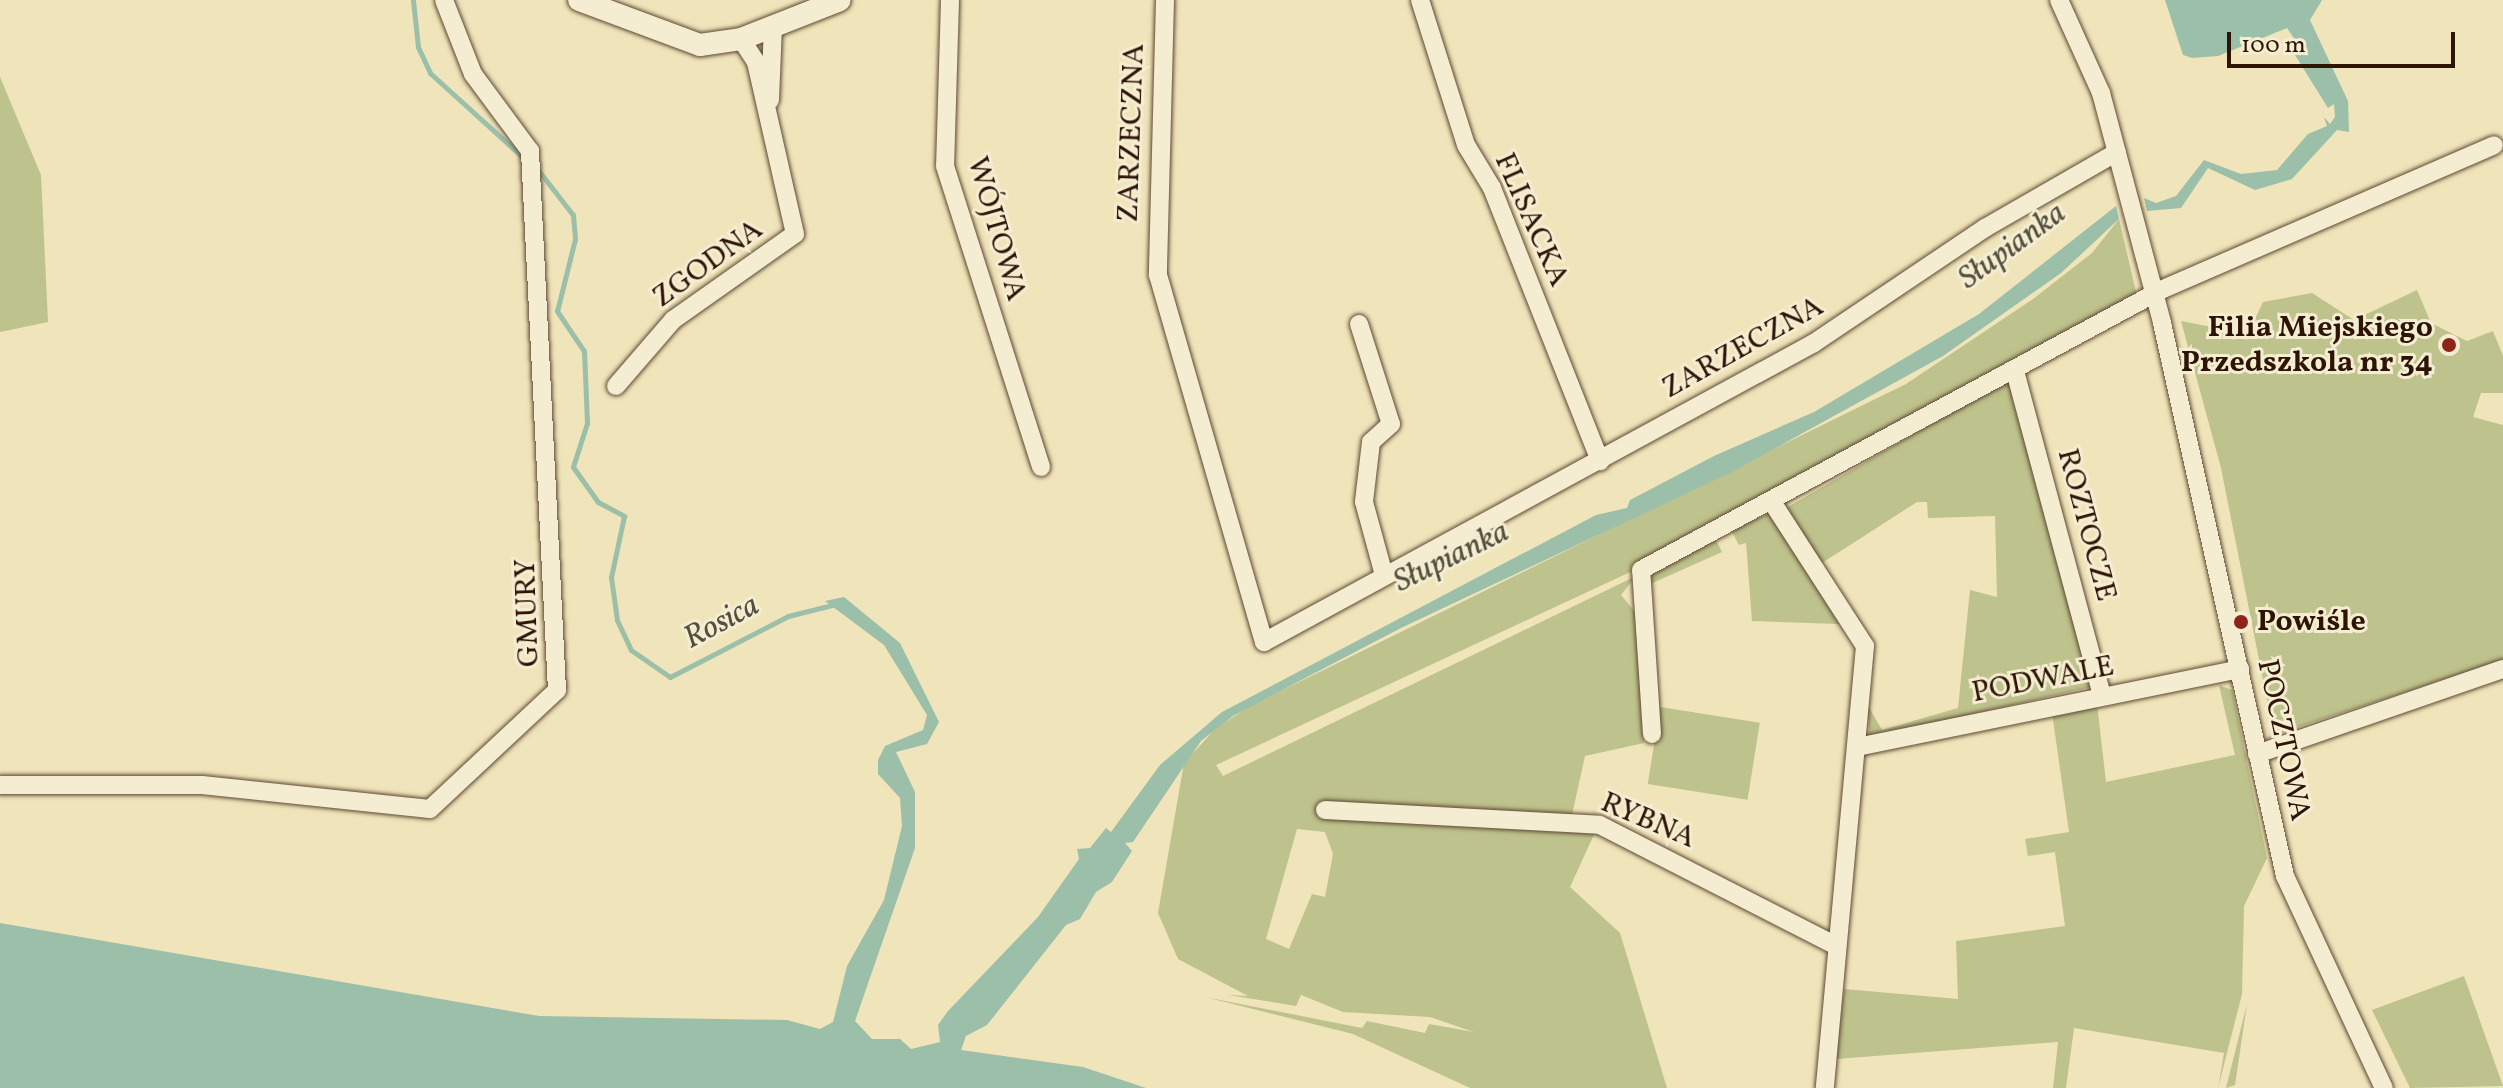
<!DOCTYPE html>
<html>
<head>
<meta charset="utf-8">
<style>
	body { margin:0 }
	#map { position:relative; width:2503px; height:1088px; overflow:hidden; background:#f0e4ba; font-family:Vollkorn,serif }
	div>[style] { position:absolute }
	.green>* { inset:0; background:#bec28c; transform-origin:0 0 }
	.water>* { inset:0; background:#9bbfa9 }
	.stream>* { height:5px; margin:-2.5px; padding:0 2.5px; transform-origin:2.5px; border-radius:2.5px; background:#9bbfa9 }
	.roads { filter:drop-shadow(0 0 2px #5e4832) drop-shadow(0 0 2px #5e4832) }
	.minor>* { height:18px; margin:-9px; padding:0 9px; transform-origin:9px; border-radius:9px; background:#f5edd2 }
	.tertiary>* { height:22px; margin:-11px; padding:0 11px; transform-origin:11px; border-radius:11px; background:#f5edd2 }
	.dots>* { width:22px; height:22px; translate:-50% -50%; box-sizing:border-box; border:4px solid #f5edd2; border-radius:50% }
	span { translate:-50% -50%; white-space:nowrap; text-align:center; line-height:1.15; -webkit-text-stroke:6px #f5edd2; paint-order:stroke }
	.street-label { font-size:30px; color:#2e1405 }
	.poi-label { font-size:30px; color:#2e1405; font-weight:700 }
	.right { translate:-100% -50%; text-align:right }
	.left { translate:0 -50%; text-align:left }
	.water-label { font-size:32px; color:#54503e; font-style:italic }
	.scale { position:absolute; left:2227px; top:32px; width:228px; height:36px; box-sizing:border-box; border:4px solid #2e1405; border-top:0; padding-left:10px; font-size:24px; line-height:28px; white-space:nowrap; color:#2e1405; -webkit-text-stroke:6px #f5edd2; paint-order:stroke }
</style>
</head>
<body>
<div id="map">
	<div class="green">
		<i style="clip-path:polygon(0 77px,41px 175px,48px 322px,0 332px)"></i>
		<i style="clip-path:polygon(evenodd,2119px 219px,2136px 292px,2131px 299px,1641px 567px,1216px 765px,1223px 776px,1636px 576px,1621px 595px,1636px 613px,1644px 743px,1585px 756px,1570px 824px,1597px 828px,1570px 887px,1620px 933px,1667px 1088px,1470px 1088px,1353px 1034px,1205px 997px,1362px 1028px,1367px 1021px,1425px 1033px,1429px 1024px,1474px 1032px,1430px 1017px,1343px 1012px,1301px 995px,1296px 1006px,1228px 995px,1248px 996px,1178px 959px,1158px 913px,1184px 763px,1216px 728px,1252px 705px,1906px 384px,2033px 299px,2092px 253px,2119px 219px,1297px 829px,1325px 832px,1333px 854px,1325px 897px,1312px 894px,1289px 949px,1266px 939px,1297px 829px)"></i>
		<i style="clip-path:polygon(2417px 290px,2431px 323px,2467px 341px,2493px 331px,2503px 356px,2503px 393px,2481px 393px,2473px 417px,2503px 425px,2503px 660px,2274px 735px,2221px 468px,2181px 321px,2248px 334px,2263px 302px,2312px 293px,2354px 320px)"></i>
		<i style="clip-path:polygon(2008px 380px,2091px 687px,1870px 737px,1867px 704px,1882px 730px,1958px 708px,1970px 590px,1997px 597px,1995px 516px,1928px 518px,1927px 502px,1917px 502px,1822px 563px,1786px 508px)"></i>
		<i style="clip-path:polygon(1773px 512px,1842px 621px,1839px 624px,1752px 621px,1746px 543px,1739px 545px,1731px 530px)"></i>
		<i style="clip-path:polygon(1715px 538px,1722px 552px,1648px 585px,1646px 577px)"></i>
		<i style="clip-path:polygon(2219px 685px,2232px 690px,2267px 858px,2244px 906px,2242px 994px,2218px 1088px,2224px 1053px,2074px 1028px,2066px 1088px,2053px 1088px,2058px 1042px,1836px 1059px,1844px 989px,1958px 999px,1956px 941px,2065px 926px,2055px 852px,2028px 856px,2025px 839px,2069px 832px,2052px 713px,2097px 703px,2106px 782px,2235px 755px)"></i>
		<i style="left:1660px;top:707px;width:101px;height:78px;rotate:9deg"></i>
		<i style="clip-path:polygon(2464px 976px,2503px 1086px,2410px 1088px,2372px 1010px)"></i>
		<i style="clip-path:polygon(2247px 1004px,2235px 1085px,2226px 1088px)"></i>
	</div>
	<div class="water">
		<i style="clip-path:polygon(2165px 0,2322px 0,2310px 20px,2348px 101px,2349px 132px,2337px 130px,2292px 179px,2255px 190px,2208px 168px,2181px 208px,2147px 211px,2144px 198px,2156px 203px,2176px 196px,2204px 160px,2241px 174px,2277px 170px,2308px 134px,2327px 126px,2324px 117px,2330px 124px,2335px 117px,2334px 104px,2328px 108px,2295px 55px,2300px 47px,2287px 28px,2218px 56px,2192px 58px,2183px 55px)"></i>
		<i style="clip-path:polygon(2116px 206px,2119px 219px,2061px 273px,1943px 356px,1732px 472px,1401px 628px,1233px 716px,1201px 741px,1133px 842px,1125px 843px,1132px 851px,1112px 882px,1096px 892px,1080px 919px,1066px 925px,987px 1025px,966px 1036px,961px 1050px,1083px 1067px,1146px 1088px,0 1088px,0 923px,539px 1016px,787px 1020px,820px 1029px,833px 1022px,847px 966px,884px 900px,902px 826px,900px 798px,878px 774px,878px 760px,885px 746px,923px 730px,927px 715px,884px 645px,825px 601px,844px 597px,900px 643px,939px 722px,927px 744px,896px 752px,915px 792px,915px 848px,855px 1021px,872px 1039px,900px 1039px,911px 1049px,940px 1042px,938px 1025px,948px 1011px,1038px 917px,1079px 859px,1077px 849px,1090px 848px,1106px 828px,1111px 832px,1160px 765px,1222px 712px,1596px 515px,1627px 508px,1630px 500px,1714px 456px,1814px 412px,1979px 314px)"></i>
	</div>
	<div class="stream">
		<i style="left:413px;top:0;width:47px;rotate:83.9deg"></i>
		<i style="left:418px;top:47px;width:29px;rotate:65deg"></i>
		<i style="left:430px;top:73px;width:130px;rotate:42.2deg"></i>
		<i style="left:535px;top:166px;width:62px;rotate:52.2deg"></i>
		<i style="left:573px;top:215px;width:24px;rotate:85deg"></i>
		<i style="left:575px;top:239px;width:74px;rotate:104deg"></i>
		<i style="left:557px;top:311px;width:48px;rotate:56deg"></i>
		<i style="left:584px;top:351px;width:72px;rotate:87.6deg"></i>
		<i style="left:587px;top:423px;width:46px;rotate:107.7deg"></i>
		<i style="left:573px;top:467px;width:43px;rotate:54.5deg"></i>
		<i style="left:598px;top:502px;width:30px;rotate:28deg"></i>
		<i style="left:624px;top:516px;width:62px;rotate:102deg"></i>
		<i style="left:611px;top:577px;width:43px;rotate:82.1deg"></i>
		<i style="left:617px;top:620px;width:33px;rotate:65deg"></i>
		<i style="left:631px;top:650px;width:47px;rotate:34.7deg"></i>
		<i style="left:670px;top:677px;width:133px;rotate:-27.3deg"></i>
		<i style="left:788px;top:616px;width:45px;rotate:-14deg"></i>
	</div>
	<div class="roads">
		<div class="minor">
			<i style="left:950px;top:0;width:166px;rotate:91.7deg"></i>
			<i style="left:945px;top:166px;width:316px;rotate:72.3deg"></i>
			<i style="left:1165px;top:0;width:275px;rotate:91.5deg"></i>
			<i style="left:1158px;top:275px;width:382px;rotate:73.9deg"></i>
			<i style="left:1264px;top:642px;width:626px;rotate:-28.53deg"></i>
			<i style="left:1814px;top:343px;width:206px;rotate:-33.9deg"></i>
			<i style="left:1985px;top:228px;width:152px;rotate:-29.9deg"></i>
			<i style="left:1420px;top:0;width:152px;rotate:72.4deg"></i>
			<i style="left:1466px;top:145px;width:50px;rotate:58.8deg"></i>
			<i style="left:1492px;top:188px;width:294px;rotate:68.4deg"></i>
			<i style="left:2059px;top:0;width:102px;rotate:65.7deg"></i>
			<i style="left:2101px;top:93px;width:238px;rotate:75.1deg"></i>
			<i style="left:2162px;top:323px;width:567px;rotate:77.46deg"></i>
			<i style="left:2285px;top:876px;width:234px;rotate:65deg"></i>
			<i style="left:770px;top:100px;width:74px;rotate:-87.7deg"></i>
			<i style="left:1359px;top:324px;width:105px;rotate:72.3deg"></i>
			<i style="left:1391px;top:424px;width:27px;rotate:138deg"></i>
			<i style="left:1371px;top:442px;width:60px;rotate:96.7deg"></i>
			<i style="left:1364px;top:502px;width:76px;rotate:74.7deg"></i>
			<i style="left:2015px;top:371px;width:335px;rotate:75deg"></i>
			<i style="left:616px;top:386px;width:87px;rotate:-49.2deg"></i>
			<i style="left:673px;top:320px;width:149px;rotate:-35.2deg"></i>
			<i style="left:795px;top:234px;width:176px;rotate:-102.8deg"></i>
			<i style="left:756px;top:62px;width:27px;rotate:-123deg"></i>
			<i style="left:1774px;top:505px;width:168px;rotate:57.2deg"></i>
			<i style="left:1865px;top:646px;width:444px;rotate:95.2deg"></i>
			<i style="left:1652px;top:734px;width:164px;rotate:-93.8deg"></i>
			<i style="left:1641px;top:570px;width:591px;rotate:-28.3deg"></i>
			<i style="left:2161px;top:290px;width:363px;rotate:-23.5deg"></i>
			<i style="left:1857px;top:747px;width:391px;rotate:-11.5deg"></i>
			<i style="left:2257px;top:754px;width:260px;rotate:-19.1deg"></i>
			<i style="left:0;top:785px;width:202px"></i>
			<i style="left:202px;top:785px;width:229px;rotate:6deg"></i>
			<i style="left:430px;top:809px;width:174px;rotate:-43.1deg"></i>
			<i style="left:557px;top:690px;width:540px;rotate:-92.87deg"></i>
			<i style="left:530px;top:151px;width:96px;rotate:-126.5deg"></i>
			<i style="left:473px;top:74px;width:79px;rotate:-111.4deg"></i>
			<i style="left:1325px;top:810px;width:275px;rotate:3.1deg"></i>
			<i style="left:1600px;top:825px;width:265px;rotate:27.1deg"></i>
		</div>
		<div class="tertiary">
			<i style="left:579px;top:0;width:129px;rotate:20.4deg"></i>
			<i style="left:700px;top:45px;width:41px;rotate:-8.3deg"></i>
			<i style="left:741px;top:39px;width:106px;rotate:-21.5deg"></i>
		</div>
	</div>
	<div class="dots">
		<i style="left:2449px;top:345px;background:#8f2418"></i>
		<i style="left:2241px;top:622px;background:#8f2418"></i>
	</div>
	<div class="street-label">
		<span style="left:1132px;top:133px;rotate:-88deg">ZARZECZNA</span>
		<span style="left:1531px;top:220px;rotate:66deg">FLISACKA</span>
		<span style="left:996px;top:229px;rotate:74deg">WÓJTOWA</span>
		<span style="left:708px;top:264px;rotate:-36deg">ZGODNA</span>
		<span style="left:1743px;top:348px;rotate:-29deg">ZARZECZNA</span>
		<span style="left:2086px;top:525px;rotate:75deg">ROZTOCZE</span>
		<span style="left:528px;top:613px;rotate:-92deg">GMURY</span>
		<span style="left:2043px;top:680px;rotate:-11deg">PODWALE</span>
		<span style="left:2283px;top:740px;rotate:78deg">POCZTOWA</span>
		<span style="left:1648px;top:821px;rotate:23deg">RYBNA</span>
	</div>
	<div class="poi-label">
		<span class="right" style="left:2433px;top:345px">Filia Miejskiego<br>Przedszkola nr 34</span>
		<span class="left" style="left:2257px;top:622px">Powiśle</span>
	</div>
	<div class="water-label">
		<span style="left:2013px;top:247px;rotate:-36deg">Słupianka</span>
		<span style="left:1452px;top:558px;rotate:-26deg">Słupianka</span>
		<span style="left:722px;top:623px;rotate:-28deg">Rosica</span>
	</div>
	<div class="scale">100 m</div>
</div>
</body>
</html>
